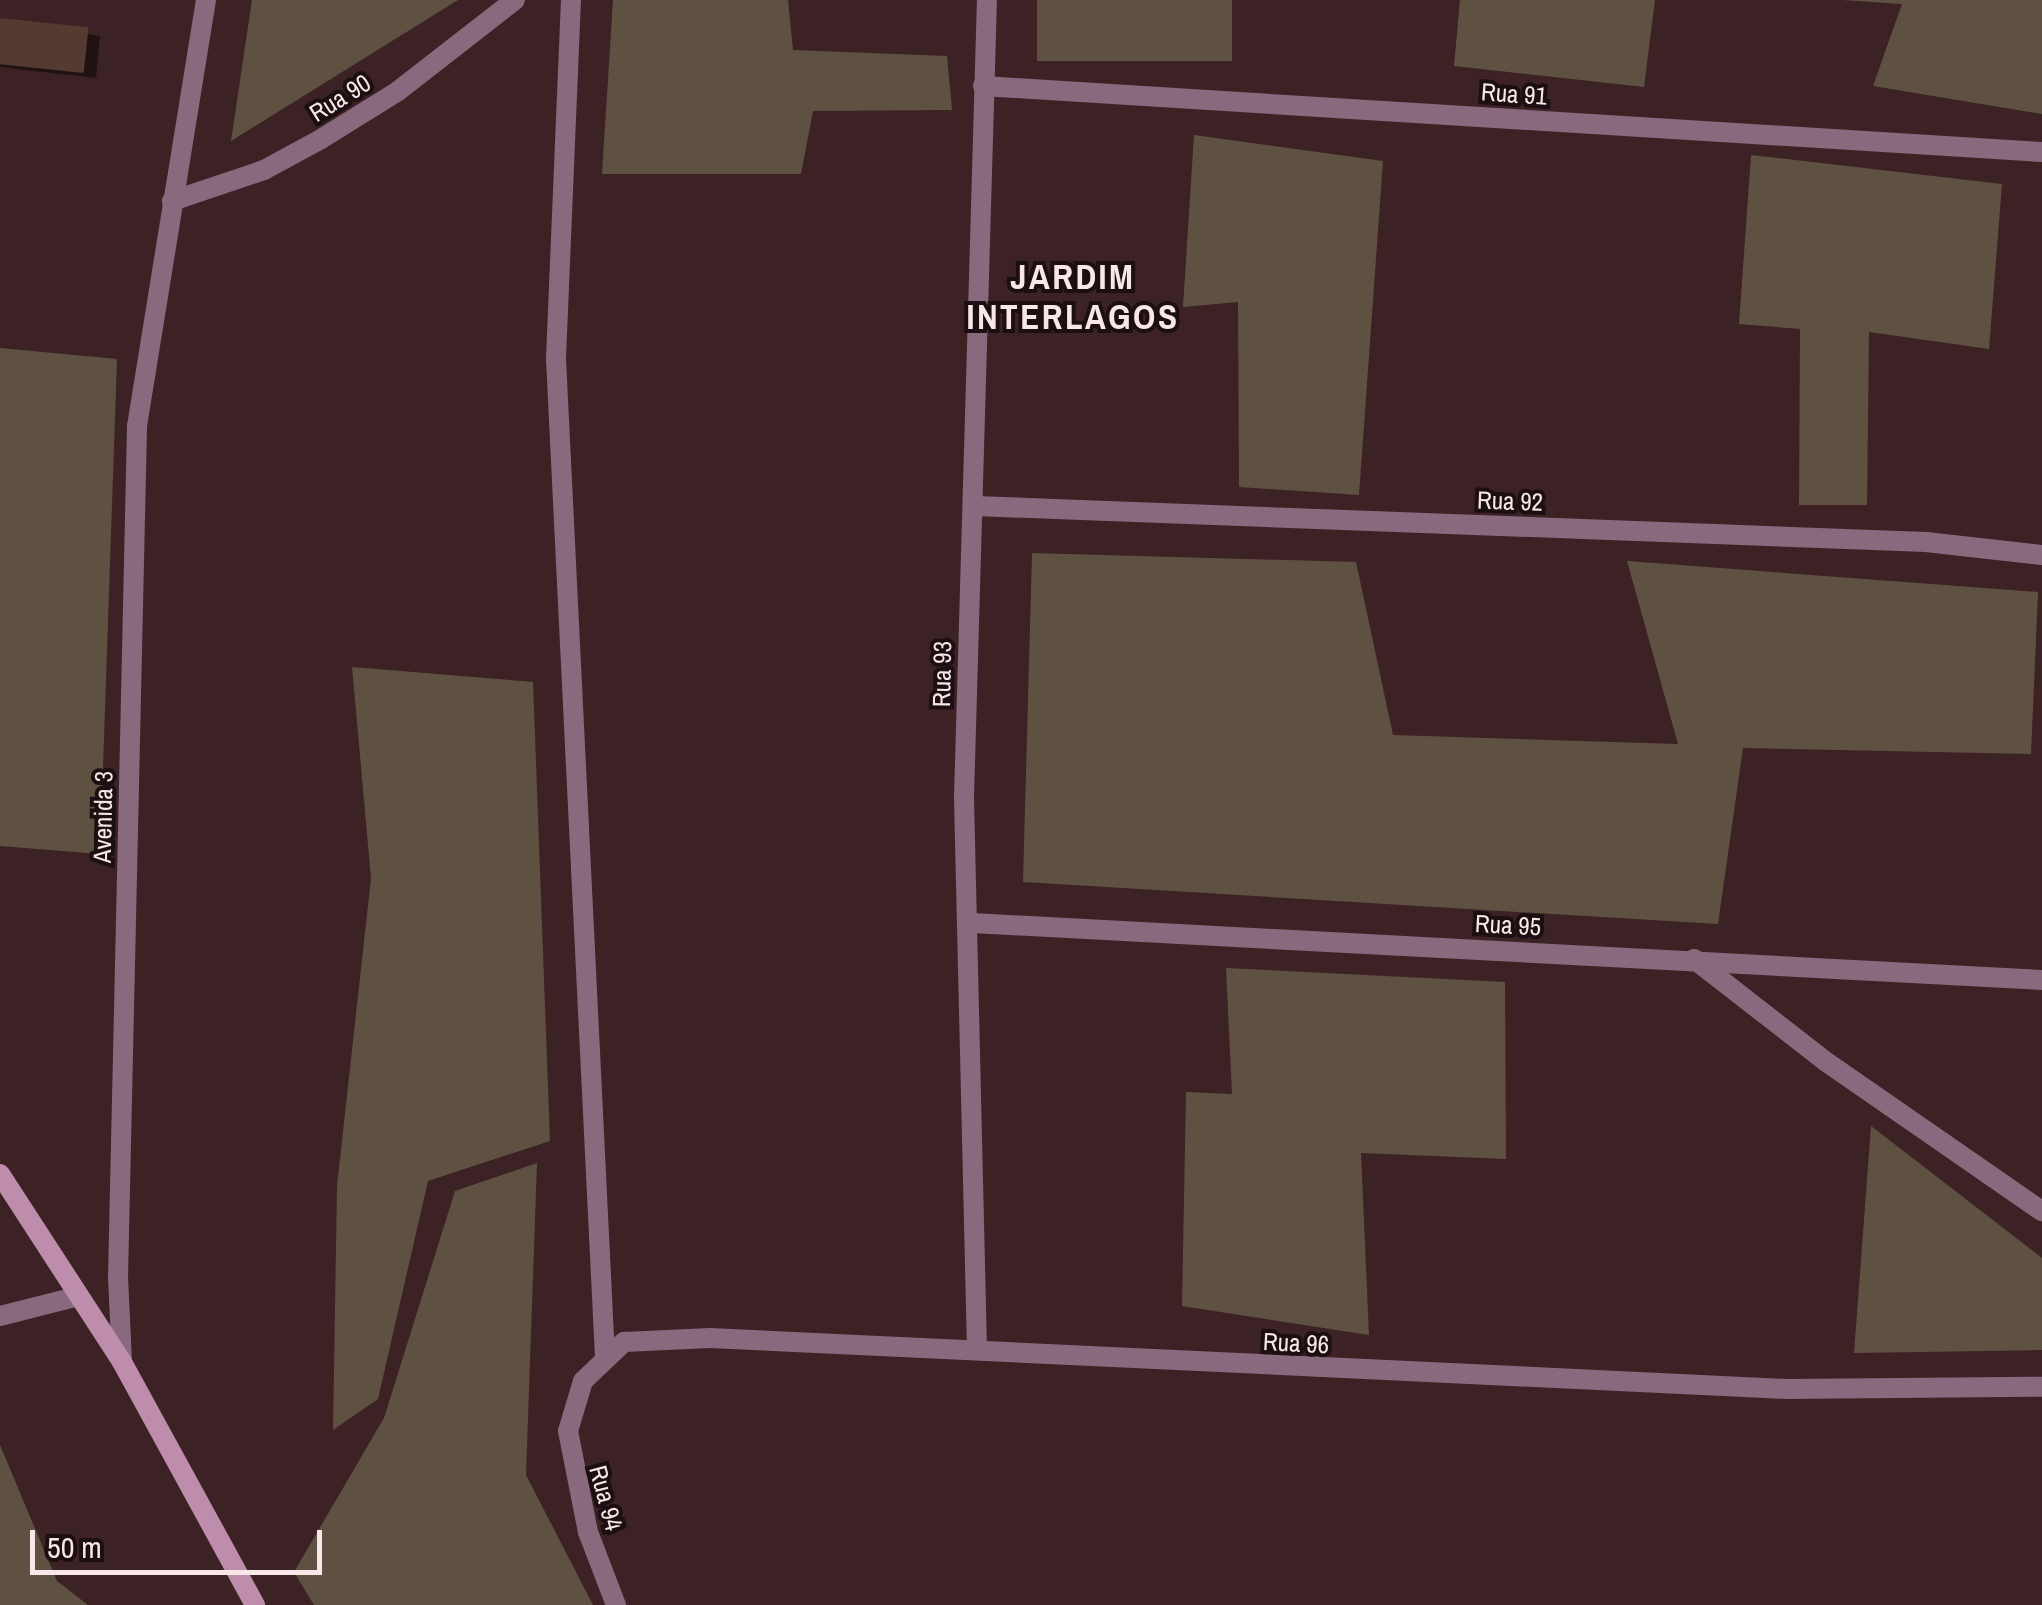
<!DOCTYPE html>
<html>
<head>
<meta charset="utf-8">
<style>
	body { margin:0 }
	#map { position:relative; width:2042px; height:1605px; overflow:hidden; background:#3c2225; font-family:"Archivo Narrow",sans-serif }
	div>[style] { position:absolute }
	.green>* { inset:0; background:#5f5141; transform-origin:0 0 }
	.shadow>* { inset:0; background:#0007 }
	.building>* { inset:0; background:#543a30; transform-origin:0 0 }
	.street>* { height:20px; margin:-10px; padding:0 10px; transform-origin:10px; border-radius:10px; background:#89697d }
	.secondary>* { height:20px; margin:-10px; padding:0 10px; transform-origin:10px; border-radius:10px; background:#bf8dac }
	span { translate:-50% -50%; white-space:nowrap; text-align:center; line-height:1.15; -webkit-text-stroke:8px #1b0f11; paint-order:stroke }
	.street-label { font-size:25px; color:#f9e6e8 }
	.district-label { font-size:35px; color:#f9e6e8; font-weight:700; letter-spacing:2.5px }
	.scale { position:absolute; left:30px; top:1530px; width:292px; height:45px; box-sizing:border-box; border:5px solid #f9e6e8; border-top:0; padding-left:12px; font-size:30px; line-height:35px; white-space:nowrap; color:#f9e6e8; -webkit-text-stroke:8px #1b0f11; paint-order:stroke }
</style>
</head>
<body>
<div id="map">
	<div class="green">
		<i style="clip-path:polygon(252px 0,458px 0,231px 141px)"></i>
		<i style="clip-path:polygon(613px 0,788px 0,793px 50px,947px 56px,952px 110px,813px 111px,801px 174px,602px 174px)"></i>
		<i style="left:1037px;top:0;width:195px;height:61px"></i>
		<i style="clip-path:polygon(1460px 0,1655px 0,1644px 87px,1454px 66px)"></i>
		<i style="clip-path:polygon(1842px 0,2042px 0,2042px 114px,1873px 86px,1902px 4px)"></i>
		<i style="clip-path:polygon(1194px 135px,1383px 161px,1359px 495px,1239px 487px,1238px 302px,1183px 307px)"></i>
		<i style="clip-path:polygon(1751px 155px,2002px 184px,1989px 349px,1869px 332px,1867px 505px,1799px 505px,1800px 329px,1739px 324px)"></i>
		<i style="clip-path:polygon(0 348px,117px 359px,100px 854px,0 846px)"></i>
		<i style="clip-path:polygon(1032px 553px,1356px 562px,1393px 735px,1678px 744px,1627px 561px,2038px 592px,2031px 754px,1743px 748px,1718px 924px,1023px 882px)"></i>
		<i style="clip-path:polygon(352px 667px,533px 682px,550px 1141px,428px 1181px,378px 1399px,333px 1430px,337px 1186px,371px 878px)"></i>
		<i style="clip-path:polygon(1226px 968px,1505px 982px,1506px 1159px,1361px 1153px,1369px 1335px,1182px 1306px,1186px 1092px,1232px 1094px)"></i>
		<i style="clip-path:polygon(1871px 1126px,2042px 1258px,2042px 1350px,1854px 1353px)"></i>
		<i style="clip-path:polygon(537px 1163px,526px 1475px,593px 1605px,314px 1605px,294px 1572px,384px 1418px,455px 1191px)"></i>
		<i style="clip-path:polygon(0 1445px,57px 1581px,88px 1605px,0 1605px)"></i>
	</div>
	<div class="shadow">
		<i style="clip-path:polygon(0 20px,100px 36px,96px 78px,0 67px)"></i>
	</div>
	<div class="building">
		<i style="left:0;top:18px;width:89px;height:46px;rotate:6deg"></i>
	</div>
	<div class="street">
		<i style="left:571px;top:0;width:359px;rotate:92.4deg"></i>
		<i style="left:556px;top:359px;width:999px;rotate:87.19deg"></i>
		<i style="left:983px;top:86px;width:1061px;rotate:3.57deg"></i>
		<i style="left:172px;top:201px;width:97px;rotate:-18.6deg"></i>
		<i style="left:264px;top:170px;width:65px;rotate:-28.5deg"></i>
		<i style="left:321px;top:139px;width:91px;rotate:-31.9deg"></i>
		<i style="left:398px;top:91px;width:148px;rotate:-37.9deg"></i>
		<i style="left:975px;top:506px;width:952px;rotate:2.17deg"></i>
		<i style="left:1926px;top:542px;width:117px;rotate:6.4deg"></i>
		<i style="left:972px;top:923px;width:1072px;rotate:3.05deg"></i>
		<i style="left:1694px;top:959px;width:166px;rotate:37.9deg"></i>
		<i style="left:1825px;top:1061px;width:264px;rotate:34.7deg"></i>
		<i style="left:0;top:1316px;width:81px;rotate:-14.2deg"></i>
		<i style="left:977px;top:1350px;width:553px;rotate:-91.35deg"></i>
		<i style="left:964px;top:797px;width:797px;rotate:-88.35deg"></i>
		<i style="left:122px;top:1362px;width:84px;rotate:-92.7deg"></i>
		<i style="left:118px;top:1278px;width:852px;rotate:-88.72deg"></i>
		<i style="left:137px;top:426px;width:432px;rotate:-80.8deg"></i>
		<i style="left:616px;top:1605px;width:78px;rotate:-111deg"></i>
		<i style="left:588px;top:1532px;width:103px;rotate:-101.2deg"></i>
		<i style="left:568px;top:1431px;width:52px;rotate:-73.3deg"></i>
		<i style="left:583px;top:1381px;width:57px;rotate:-43.6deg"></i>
		<i style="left:624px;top:1342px;width:86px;rotate:-2.7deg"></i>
		<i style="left:710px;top:1338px;width:1079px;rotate:2.71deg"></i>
		<i style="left:1788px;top:1389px;width:254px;rotate:-0.5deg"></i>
	</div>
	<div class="secondary">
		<i style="left:0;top:1174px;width:224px;rotate:57deg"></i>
		<i style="left:122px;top:1362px;width:277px;rotate:61.3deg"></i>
	</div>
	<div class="street-label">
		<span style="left:1514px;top:94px;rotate:4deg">Rua 91</span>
		<span style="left:340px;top:98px;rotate:-32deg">Rua 90</span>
		<span style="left:1510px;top:501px;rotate:2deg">Rua 92</span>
		<span style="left:942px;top:674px;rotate:-89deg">Rua 93</span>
		<span style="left:103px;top:817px;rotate:-89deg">Avenida 3</span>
		<span style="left:1508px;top:925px;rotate:3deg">Rua 95</span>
		<span style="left:1296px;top:1343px;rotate:3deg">Rua 96</span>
		<span style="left:606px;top:1498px;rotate:75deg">Rua 94</span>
	</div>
	<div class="district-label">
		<span style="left:1073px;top:297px">JARDIM<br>INTERLAGOS</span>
	</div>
	<div class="scale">50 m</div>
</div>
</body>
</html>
